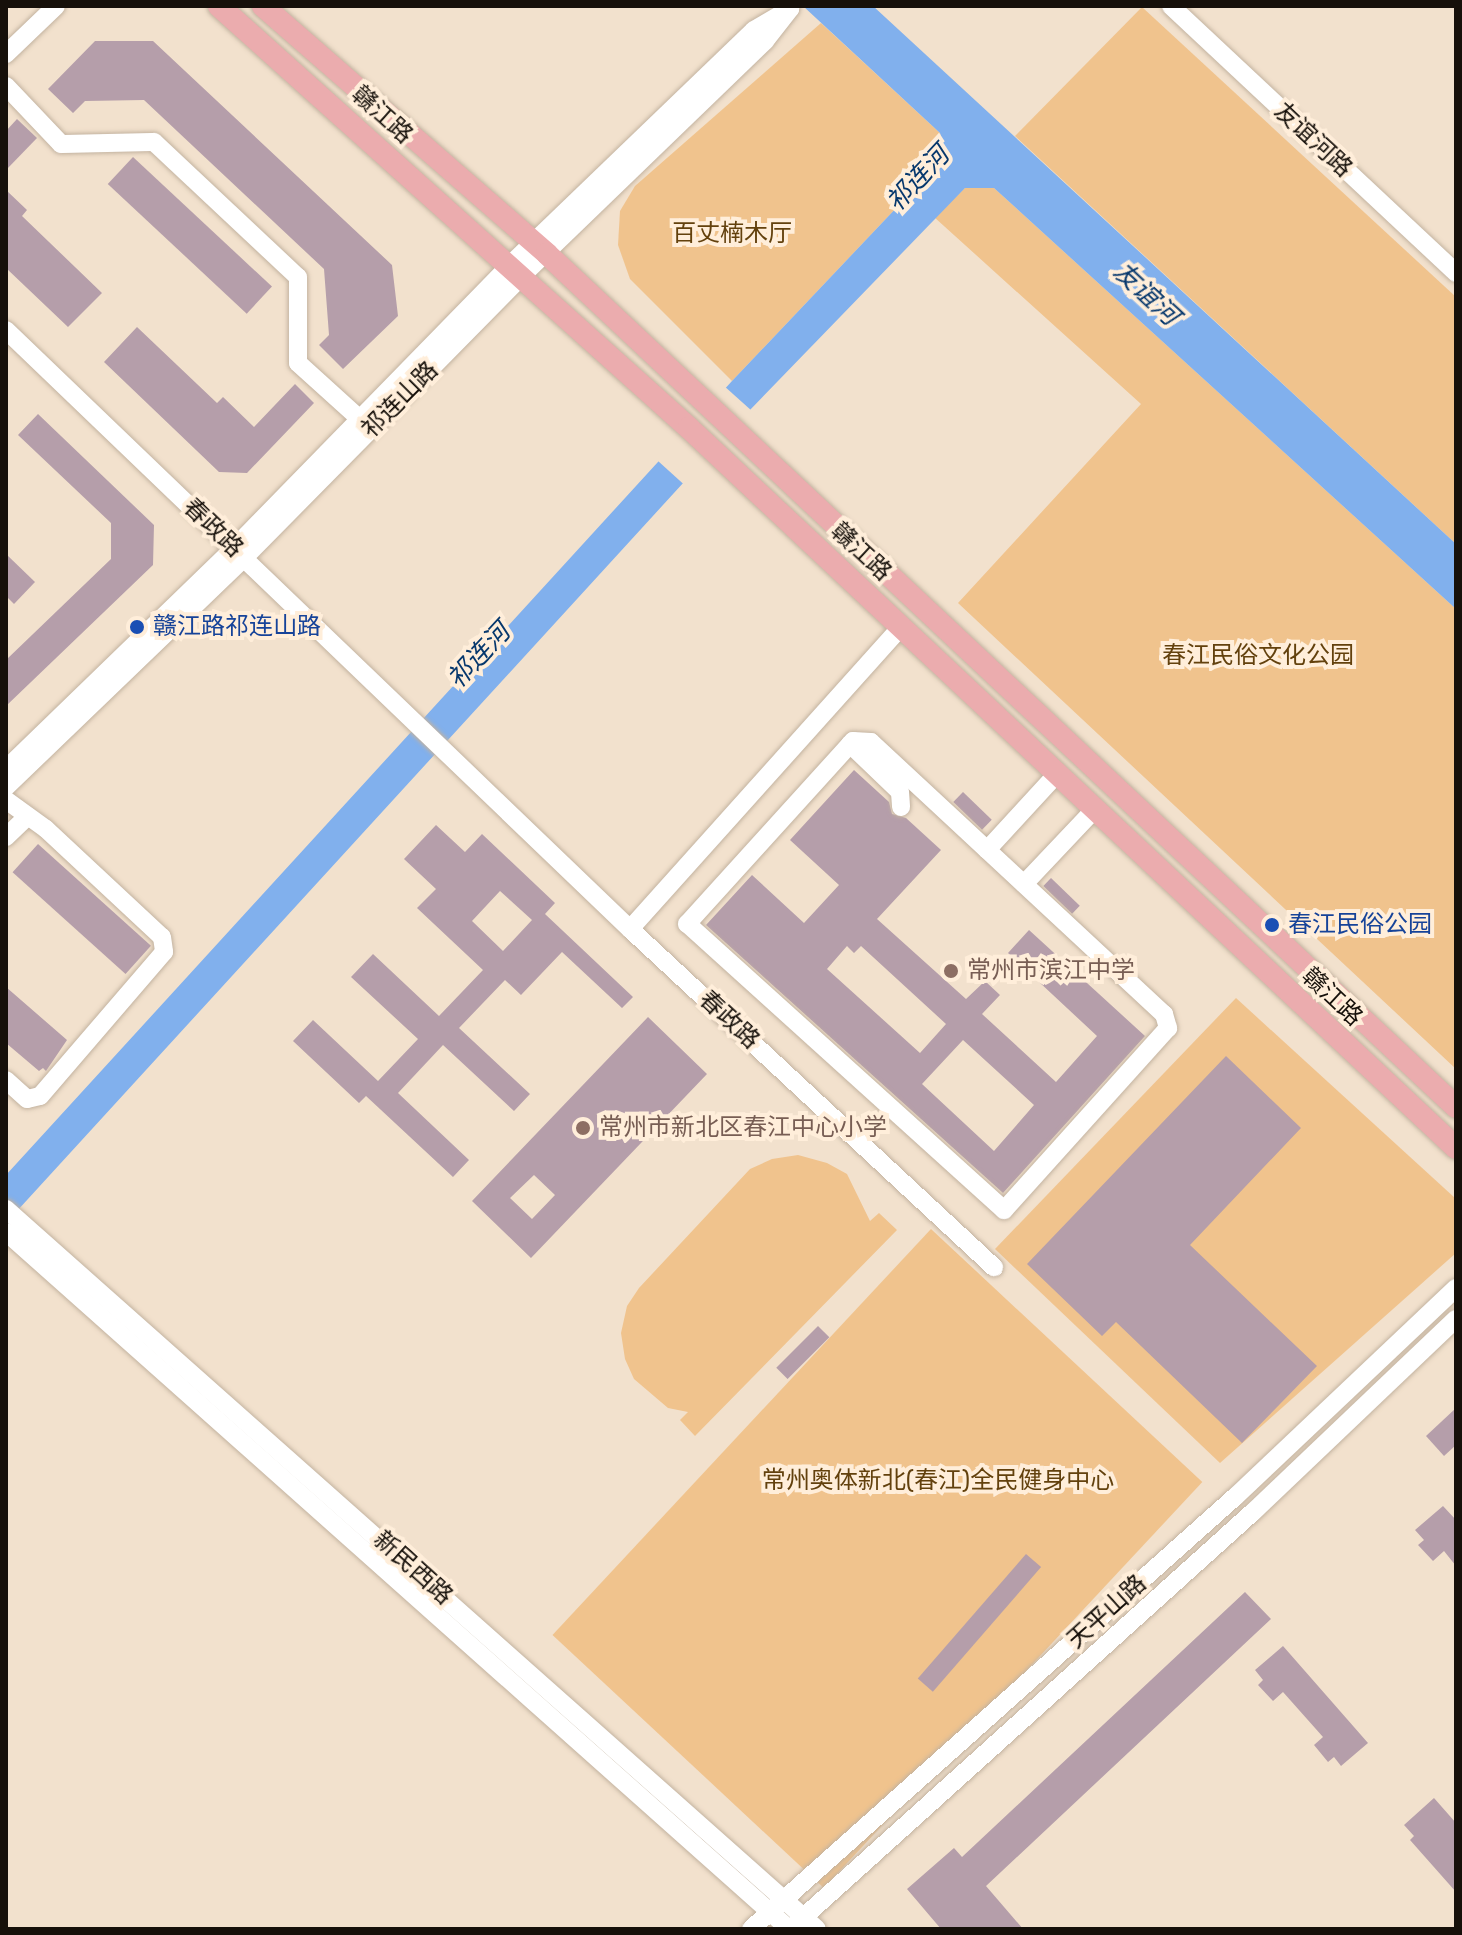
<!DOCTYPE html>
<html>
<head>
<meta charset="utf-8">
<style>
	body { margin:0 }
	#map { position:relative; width:1462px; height:1935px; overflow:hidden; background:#f2e1cd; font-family:Rubik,"Noto Sans SC",sans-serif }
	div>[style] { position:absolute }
	.green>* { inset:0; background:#f0c38d; transform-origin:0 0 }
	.water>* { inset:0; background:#81b0ed }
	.pier>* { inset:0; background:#f2e1cd; transform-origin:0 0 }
	.building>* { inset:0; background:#b59eaa; transform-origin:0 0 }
	.roads { filter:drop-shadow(0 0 2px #c3b3a0) drop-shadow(0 0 2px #c3b3a0) }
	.minor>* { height:18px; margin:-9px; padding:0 9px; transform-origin:9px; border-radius:9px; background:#fff }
	.major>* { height:22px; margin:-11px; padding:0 11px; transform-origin:11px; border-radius:11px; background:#ebacae }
	.dots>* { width:22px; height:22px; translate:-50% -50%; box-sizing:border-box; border:4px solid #ffeeda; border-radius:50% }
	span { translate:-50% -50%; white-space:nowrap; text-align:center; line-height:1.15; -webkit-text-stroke:8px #ffeeda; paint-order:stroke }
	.street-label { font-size:24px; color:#16100a }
	.park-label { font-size:24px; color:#63410d }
	.transit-label { font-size:24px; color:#164399 }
	.left { translate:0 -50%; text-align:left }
	.education-label { font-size:24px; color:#785e54 }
	.water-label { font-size:26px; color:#07386d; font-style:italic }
	.frame { position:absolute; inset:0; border:8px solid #16100a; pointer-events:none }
</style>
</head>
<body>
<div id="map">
	<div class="green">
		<i style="clip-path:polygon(1142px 7px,1456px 297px,1456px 544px,1015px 136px)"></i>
		<i style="clip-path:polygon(821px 23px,940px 133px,944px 148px,937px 165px,732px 381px,630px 279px,618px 245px,620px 211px,635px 186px)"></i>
		<i style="clip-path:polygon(981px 186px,994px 188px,1456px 609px,1456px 1069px,958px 603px,1141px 404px,934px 217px,965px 188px)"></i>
		<i style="clip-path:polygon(1236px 998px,1455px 1198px,1456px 1253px,1220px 1463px,995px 1249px)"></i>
		<i style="clip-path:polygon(798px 1155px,827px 1163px,847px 1174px,870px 1221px,879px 1213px,897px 1230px,695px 1436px,680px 1420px,688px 1412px,668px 1408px,634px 1379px,625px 1359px,621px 1333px,627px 1306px,639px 1288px,750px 1169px,772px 1159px)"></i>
		<i style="left:931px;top:1229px;width:371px;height:555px;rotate:43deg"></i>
	</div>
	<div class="water">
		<i style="clip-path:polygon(803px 6px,873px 6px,1456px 544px,1456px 609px,994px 188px,965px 188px,749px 411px,6px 1223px,6px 1175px,732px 381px,937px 165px,944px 148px,940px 133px)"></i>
	</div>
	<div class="pier">
		<i style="left:723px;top:385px;width:42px;height:100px;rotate:42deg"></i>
	</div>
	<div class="building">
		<i style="clip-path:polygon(95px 41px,153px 41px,392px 265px,398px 316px,343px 369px,319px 345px,329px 335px,324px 269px,144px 100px,85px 101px,73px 113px,48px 89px)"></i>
		<i style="clip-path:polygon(17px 119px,37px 138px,6px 170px,6px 131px)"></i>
		<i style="left:133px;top:157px;width:190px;height:37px;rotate:43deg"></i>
		<i style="clip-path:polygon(6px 190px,27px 210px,22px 216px,102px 293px,68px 327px,6px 268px)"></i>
		<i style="clip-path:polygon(137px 327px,217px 403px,223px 397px,254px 427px,295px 384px,314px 403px,247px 473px,219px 472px,104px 362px)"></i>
		<i style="clip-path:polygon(38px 414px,154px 525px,153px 565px,6px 706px,6px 660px,111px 559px,111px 523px,18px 435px)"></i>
		<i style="clip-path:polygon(6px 554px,35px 582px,14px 604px,6px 596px)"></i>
		<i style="clip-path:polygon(evenodd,854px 770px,889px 802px,892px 814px,906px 818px,941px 850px,877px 919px,966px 999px,985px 981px,1000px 995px,982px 1014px,1056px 1082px,1097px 1036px,1008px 953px,1029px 930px,1145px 1036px,1003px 1193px,706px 925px,752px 875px,804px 923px,839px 885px,790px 840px,854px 770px,847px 946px,854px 953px,861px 946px,946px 1024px,920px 1053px,827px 969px,847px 946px,854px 770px,963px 1040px,1034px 1105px,994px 1151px,922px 1084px,963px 1040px)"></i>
		<i style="left:963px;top:792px;width:40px;height:14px;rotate:44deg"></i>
		<i style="clip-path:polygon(evenodd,436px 825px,465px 852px,482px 834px,555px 903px,545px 914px,633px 997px,622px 1008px,562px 952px,521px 995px,505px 980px,459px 1028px,530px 1094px,514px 1111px,443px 1045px,398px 1093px,469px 1160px,453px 1177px,366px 1096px,359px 1103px,293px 1041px,313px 1020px,378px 1081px,418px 1039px,351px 977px,373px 954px,439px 1016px,483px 970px,417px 908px,436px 889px,404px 859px,436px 825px,500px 891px,532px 920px,503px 951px,472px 921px,500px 891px)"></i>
		<i style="left:38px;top:844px;width:152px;height:38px;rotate:42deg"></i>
		<i style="left:1051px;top:878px;width:40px;height:11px;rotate:44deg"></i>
		<i style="clip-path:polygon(6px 987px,67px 1040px,46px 1071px,43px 1068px,39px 1071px,6px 1043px)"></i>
		<i style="clip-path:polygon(evenodd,648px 1017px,707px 1074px,531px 1258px,472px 1201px,648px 1017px,534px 1175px,555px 1195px,532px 1219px,510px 1198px,534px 1175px)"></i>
		<i style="clip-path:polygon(1226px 1056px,1301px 1128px,1190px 1245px,1317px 1366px,1242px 1443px,1116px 1322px,1102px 1336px,1027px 1264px)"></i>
		<i style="left:818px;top:1326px;width:16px;height:59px;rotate:45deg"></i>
		<i style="clip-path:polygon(1456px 1408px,1456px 1445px,1444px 1456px,1426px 1436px)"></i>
		<i style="clip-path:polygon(1443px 1506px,1456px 1520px,1456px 1566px,1444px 1551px,1433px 1561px,1418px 1545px,1424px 1540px,1415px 1530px)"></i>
		<i style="left:1026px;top:1554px;width:20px;height:165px;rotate:41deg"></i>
		<i style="clip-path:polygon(1245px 1592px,1271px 1619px,986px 1886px,1023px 1929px,941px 1929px,907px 1889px,954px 1848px,962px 1857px)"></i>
		<i style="clip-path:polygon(1283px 1646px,1368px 1743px,1341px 1766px,1334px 1757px,1328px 1762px,1314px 1745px,1323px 1737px,1283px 1692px,1273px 1701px,1258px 1685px,1263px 1680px,1255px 1670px)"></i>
		<i style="clip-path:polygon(1434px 1798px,1456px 1823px,1456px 1892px,1410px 1840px,1414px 1836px,1404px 1825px)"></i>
	</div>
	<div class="roads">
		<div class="minor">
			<i style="left:1171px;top:6px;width:391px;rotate:43.1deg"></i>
			<i style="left:6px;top:54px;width:69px;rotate:-43.8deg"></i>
			<i style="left:6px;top:86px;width:80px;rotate:46.5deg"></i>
			<i style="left:61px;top:144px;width:93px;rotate:-1.2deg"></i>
			<i style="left:154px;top:142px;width:197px;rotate:43.2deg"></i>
			<i style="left:298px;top:277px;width:86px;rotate:90deg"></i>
			<i style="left:298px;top:363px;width:84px;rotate:42.1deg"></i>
			<i style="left:6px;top:330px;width:865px;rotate:43.83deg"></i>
			<i style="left:630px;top:929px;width:497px;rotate:42.9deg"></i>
			<i style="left:853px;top:741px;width:18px;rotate:3deg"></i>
			<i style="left:871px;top:742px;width:400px;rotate:42.9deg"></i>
			<i style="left:1164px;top:1014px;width:15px;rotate:74deg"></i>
			<i style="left:1168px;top:1028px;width:245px;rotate:132deg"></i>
			<i style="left:1004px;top:1210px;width:427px;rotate:-137.9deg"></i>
			<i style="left:687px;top:924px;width:247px;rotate:-47.8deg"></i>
			<i style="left:850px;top:744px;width:69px;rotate:43.8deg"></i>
			<i style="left:900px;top:792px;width:15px;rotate:86deg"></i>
			<i style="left:6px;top:769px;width:318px;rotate:-44.1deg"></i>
			<i style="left:234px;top:548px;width:397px;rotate:-45.7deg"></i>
			<i style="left:511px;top:264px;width:337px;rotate:-43.9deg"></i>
			<i style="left:754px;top:30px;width:42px;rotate:-30.3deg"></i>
			<i style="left:790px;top:9px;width:41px;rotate:128deg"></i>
			<i style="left:765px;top:41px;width:338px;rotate:136deg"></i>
			<i style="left:522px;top:276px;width:396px;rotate:134.6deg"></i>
			<i style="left:244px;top:558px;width:330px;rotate:136.1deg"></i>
			<i style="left:6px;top:800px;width:49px;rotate:35.9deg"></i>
			<i style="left:46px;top:829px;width:158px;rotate:43deg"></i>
			<i style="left:162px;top:937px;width:15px;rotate:82deg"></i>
			<i style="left:164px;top:952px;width:190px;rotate:130.7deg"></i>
			<i style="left:40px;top:1096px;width:13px;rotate:167deg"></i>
			<i style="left:27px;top:1099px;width:28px;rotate:-138deg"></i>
			<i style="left:6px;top:837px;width:30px;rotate:-44deg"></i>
			<i style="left:987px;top:850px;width:102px;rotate:-47.4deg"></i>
			<i style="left:1024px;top:884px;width:102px;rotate:-46.6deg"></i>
			<i style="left:630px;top:929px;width:407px;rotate:-48.1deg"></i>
			<i style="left:6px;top:1209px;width:1084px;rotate:41.6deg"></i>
			<i style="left:6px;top:1232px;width:1048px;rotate:41.67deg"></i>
			<i style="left:796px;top:1924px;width:615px;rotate:-42.04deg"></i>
			<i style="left:1253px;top:1512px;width:280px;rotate:-43.6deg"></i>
			<i style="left:751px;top:1929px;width:650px;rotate:-41.76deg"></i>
			<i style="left:1236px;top:1496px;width:303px;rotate:-43.4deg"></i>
		</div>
		<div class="major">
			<i style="left:219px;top:6px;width:632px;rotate:41.92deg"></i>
			<i style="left:689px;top:428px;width:1052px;rotate:43.19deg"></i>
			<i style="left:263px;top:6px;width:377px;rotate:41.1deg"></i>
			<i style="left:547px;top:254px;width:1247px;rotate:43.18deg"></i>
		</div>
	</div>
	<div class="dots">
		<i style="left:137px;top:627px;background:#1a4fb4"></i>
		<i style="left:1272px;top:925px;background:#1a4fb4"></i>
		<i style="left:951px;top:971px;background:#8d6e63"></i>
		<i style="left:583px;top:1128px;background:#8d6e63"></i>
	</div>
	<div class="street-label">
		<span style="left:382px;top:115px;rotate:42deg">赣江路</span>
		<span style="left:1313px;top:140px;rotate:43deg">友谊河路</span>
		<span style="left:400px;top:400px;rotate:-45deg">祁连山路</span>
		<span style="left:213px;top:528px;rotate:44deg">春政路</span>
		<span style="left:861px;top:552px;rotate:43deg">赣江路</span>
		<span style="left:1332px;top:997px;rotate:43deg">赣江路</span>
		<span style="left:729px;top:1020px;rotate:43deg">春政路</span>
		<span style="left:413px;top:1568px;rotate:42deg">新民西路</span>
		<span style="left:1107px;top:1612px;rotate:-42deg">天平山路</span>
	</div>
	<div class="park-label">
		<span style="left:732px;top:234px">百丈楠木厅</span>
		<span style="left:1258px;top:656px">春江民俗文化公园</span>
		<span style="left:938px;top:1481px">常州奥体新北(春江)全民健身中心</span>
	</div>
	<div class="transit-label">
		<span class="left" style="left:153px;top:627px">赣江路祁连山路</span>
		<span class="left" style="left:1288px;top:925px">春江民俗公园</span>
	</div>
	<div class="education-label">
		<span class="left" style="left:967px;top:971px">常州市滨江中学</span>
		<span class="left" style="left:599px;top:1128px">常州市新北区春江中心小学</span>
	</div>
	<div class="water-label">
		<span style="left:918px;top:179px;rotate:-47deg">祁连河</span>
		<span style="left:1146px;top:294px;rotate:43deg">友谊河</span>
		<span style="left:479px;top:656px;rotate:-47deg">祁连河</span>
	</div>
	<div class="frame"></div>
</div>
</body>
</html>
